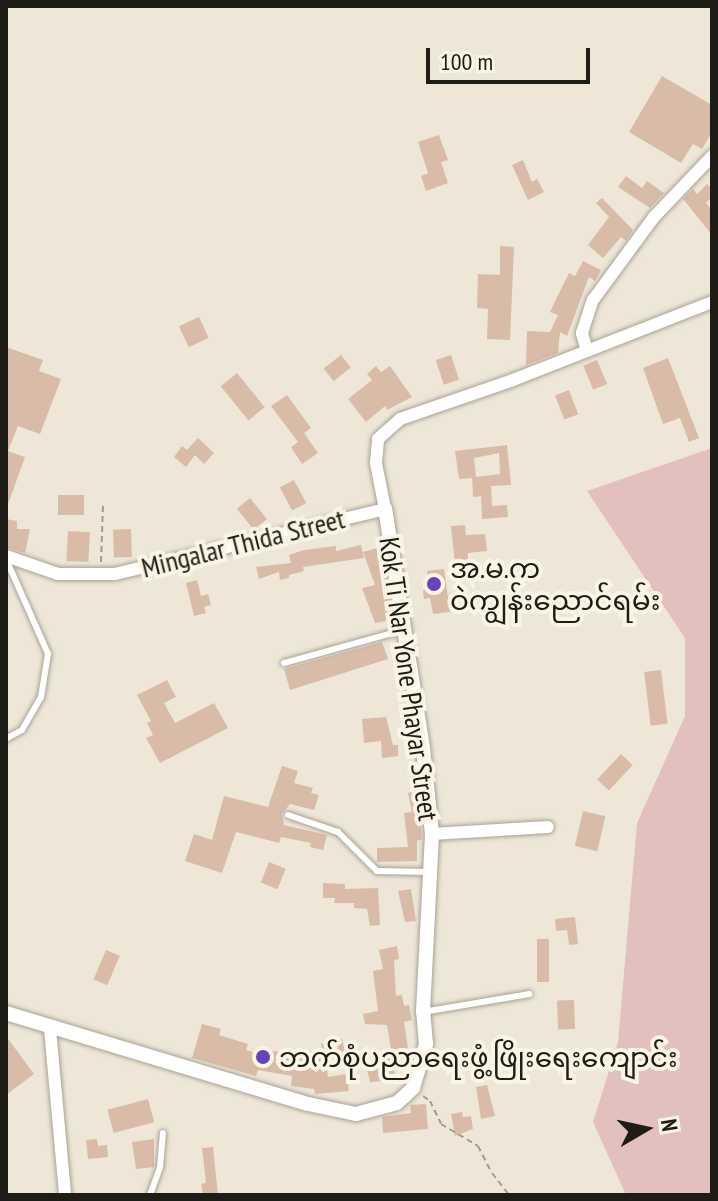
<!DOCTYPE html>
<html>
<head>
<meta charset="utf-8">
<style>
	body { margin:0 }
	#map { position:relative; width:718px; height:1201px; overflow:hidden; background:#eee7d8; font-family:"PT Sans Narrow","Noto Sans Myanmar",sans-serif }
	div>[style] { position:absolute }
	.green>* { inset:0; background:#e1c0bd }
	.building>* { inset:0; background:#d9bca7; transform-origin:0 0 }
	.path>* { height:2px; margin-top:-1px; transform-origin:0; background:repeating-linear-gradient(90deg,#a19b90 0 6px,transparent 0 10px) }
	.roads { filter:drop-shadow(0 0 2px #a9a395) drop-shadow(0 0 2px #a9a395) }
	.service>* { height:6px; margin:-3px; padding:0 3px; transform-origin:3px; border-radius:3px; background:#fff }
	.minor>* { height:12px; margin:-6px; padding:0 6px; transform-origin:6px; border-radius:6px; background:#fff }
	.tertiary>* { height:14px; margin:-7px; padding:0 7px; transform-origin:7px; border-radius:7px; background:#fff }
	.dots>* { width:22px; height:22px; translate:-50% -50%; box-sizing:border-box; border:4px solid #fbf4e5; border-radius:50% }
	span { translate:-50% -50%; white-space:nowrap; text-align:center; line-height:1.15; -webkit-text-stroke:8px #fbf4e5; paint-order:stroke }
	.street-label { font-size:28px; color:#1e1c16 }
	.poi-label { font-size:28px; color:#1e1c16 }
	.left { translate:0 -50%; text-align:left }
	.frame { position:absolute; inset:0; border:8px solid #1e1c16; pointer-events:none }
	.north { position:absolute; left:606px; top:1089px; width:80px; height:80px; -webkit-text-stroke:6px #fbf4e5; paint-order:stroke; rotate:81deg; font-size:22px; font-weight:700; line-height:32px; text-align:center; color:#1e1c16 }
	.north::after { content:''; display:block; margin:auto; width:28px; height:36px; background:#1e1c16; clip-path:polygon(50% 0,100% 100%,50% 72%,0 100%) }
	.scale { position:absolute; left:426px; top:48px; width:164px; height:36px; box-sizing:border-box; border:4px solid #1e1c16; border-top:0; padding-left:10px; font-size:24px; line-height:28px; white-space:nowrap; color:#1e1c16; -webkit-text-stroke:6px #fbf4e5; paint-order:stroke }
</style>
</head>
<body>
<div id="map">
	<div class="green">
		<i style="clip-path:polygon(712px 448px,712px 1195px,626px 1195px,593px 1122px,618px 1042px,637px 823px,685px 716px,685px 638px,587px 491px)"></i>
	</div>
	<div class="building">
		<i style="clip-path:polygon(662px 76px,712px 105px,712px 132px,702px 149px,693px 144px,681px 163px,629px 132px)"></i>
		<i style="clip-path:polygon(439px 135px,448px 160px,441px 162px,448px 183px,426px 191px,421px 176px,428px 173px,418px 142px)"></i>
		<i style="clip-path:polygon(523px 160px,532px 182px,537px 179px,544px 192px,528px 200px,512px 165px)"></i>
		<i style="clip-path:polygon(626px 176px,642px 188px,647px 181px,664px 193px,650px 208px,618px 187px)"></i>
		<i style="clip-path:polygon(707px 184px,712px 189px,712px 197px,706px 203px,712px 210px,712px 235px,683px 199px,693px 189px,697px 194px)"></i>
		<i style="clip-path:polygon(602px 198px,633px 230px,626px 241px,621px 237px,603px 258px,588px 245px,609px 217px,596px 203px)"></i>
		<i style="clip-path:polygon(500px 246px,514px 247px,510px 340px,487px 339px,488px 309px,477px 308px,478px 274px,500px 275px)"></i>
		<i style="clip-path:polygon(583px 261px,601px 270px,595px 281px,589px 277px,567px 336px,560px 332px,558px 353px,526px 365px,527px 331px,550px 332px,558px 315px,550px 312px,557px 297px,569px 273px,575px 276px)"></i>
		<i style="left:199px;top:317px;width:23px;height:22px;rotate:65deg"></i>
		<i style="clip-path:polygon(6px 347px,43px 360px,39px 371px,61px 379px,40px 434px,18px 426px,8px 451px,25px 457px,7px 507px)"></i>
		<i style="left:341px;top:355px;width:16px;height:22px;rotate:52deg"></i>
		<i style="left:451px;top:355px;width:26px;height:16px;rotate:72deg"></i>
		<i style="clip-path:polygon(668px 358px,699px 438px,689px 442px,680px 418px,663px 424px,643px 368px)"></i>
		<i style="left:597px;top:360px;width:26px;height:15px;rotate:67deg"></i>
		<i style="clip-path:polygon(376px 366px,381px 372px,390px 366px,412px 397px,387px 410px,385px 406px,366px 422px,348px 399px,372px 380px,367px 374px)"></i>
		<i style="left:237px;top:373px;width:44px;height:21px;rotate:51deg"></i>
		<i style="left:569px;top:390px;width:26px;height:15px;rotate:69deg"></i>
		<i style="clip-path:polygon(287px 395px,311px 428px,304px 433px,318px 453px,302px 464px,291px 447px,298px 442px,271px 406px)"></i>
		<i style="clip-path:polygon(198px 438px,214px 453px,204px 464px,195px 455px,186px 467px,174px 457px,182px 446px,187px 450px)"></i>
		<i style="clip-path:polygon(evenodd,507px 445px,511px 485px,491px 486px,492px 506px,507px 505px,508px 517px,482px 519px,481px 496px,473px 497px,472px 478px,459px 479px,455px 451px,507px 445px,499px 453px,500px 474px,476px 477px,474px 458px,499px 453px)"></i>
		<i style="left:294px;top:480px;width:26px;height:16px;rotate:62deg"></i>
		<i style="left:58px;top:495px;width:26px;height:20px"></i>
		<i style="left:250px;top:498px;width:27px;height:17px;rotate:51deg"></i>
		<i style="clip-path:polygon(6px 519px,17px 521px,17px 529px,30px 529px,25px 553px,6px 547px)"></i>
		<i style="clip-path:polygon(465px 525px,466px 535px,485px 534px,487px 551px,468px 553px,468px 563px,455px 564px,451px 526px)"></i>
		<i style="left:131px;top:529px;width:28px;height:18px;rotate:88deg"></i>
		<i style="left:68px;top:531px;width:22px;height:30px;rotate:3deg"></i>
		<i style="clip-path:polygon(361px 545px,364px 558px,303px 567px,304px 571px,289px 575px,289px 578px,280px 580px,279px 572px,259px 579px,256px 567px,291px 563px,289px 555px,304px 550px,336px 546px,336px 551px)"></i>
		<i style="clip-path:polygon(381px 547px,393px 620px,375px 623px,362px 588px,375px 585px,363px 552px)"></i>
		<i style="clip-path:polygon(444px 569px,450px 612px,433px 614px,430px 598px,424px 599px,423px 590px,429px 589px,427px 571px)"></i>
		<i style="clip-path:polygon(197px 580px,201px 596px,208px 594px,211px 605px,204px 607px,206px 613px,194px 616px,186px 583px)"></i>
		<i style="clip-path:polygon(382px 642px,388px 659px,290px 690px,284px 669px)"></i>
		<i style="left:661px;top:670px;width:54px;height:17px;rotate:83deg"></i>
		<i style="clip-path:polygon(167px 680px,176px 697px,164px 703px,175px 723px,214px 703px,228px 728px,160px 763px,146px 738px,153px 735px,147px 723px,151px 721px,137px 695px)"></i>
		<i style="clip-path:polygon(386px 717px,393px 745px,398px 745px,398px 756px,382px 758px,381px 741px,364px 743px,362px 719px)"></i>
		<i style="left:621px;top:754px;width:16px;height:35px;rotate:43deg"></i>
		<i style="clip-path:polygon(282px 766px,298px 771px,294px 783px,313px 788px,311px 793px,319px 795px,314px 810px,290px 804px,282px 814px,284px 825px,327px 835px,323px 850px,310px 847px,311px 843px,281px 837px,279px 843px,236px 832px,222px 873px,185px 861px,194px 834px,212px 840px,224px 796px,268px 807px)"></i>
		<i style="clip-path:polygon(417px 791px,422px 839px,417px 841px,417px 861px,377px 862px,377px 848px,408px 847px,404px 813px,412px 812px,408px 793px)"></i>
		<i style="left:583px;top:811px;width:23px;height:36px;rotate:13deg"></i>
		<i style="left:269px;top:862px;width:18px;height:22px;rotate:22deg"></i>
		<i style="clip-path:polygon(323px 883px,345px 884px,345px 889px,378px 888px,380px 925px,370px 926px,367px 909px,354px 908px,354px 903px,334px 903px,335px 898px,323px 898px)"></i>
		<i style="clip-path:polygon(411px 889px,416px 921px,405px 922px,398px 891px)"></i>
		<i style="clip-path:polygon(575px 917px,578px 944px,569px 945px,567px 930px,556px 931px,555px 919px)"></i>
		<i style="left:537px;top:939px;width:12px;height:43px"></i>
		<i style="clip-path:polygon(397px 946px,399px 959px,394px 960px,396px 996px,402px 995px,404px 1006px,409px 1005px,412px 1020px,404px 1022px,408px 1048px,391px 1050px,387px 1025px,365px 1024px,363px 1014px,378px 1011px,373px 971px,383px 969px,379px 950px)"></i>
		<i style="left:106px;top:950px;width:15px;height:32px;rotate:23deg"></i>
		<i style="left:574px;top:1000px;width:29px;height:17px;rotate:88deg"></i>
		<i style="clip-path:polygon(202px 1024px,221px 1029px,219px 1035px,248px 1044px,246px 1050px,266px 1056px,267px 1050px,295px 1054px,295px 1050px,323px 1052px,321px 1044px,342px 1039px,346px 1056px,326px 1060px,328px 1077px,347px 1074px,349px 1091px,315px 1094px,314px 1089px,291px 1086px,292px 1076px,258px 1070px,256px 1076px,192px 1058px)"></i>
		<i style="clip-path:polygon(6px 1036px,34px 1074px,6px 1095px)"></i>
		<i style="clip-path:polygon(391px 1055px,396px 1080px,370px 1082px,367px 1070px,381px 1067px,379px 1057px)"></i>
		<i style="clip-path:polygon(487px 1085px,495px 1116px,481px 1119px,476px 1087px)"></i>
		<i style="left:148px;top:1099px;width:24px;height:42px;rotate:75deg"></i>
		<i style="clip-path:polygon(426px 1104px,428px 1129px,383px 1133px,382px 1117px,411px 1113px,410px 1105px)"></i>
		<i style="clip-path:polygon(462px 1112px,463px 1117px,471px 1116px,473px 1129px,455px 1136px,451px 1114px)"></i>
		<i style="clip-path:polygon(97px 1139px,98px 1146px,107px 1145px,108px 1157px,88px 1159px,86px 1140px)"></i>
		<i style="clip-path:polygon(154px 1139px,154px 1167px,136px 1169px,132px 1142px)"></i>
		<i style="clip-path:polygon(213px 1147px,218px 1195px,203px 1195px,201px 1184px,206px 1183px,202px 1148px)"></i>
	</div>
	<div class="path">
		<i style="left:101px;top:562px;width:56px;rotate:-88deg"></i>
		<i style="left:423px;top:1096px;width:9px;rotate:36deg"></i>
		<i style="left:430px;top:1101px;width:25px;rotate:64deg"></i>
		<i style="left:441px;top:1124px;width:43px;rotate:30.7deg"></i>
		<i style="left:478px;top:1146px;width:30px;rotate:63deg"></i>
		<i style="left:492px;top:1173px;width:28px;rotate:52deg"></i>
	</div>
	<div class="roads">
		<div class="service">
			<i style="left:6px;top:559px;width:104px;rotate:66.1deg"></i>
			<i style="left:48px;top:654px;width:44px;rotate:99.2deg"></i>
			<i style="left:41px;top:697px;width:38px;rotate:120deg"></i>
			<i style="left:22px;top:730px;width:18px;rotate:151deg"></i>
			<i style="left:284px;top:663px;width:123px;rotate:-15.5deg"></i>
			<i style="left:288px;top:815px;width:53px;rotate:18.8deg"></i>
			<i style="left:338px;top:832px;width:55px;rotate:45deg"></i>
			<i style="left:377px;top:871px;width:52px;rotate:1.1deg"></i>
			<i style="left:423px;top:1012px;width:108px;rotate:-9.6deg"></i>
			<i style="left:150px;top:1195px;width:30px;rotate:-70deg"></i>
			<i style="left:160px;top:1167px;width:34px;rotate:-85deg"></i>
		</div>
		<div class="minor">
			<i style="left:587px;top:351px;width:19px;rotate:-106deg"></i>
			<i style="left:582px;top:333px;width:35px;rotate:-72deg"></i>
			<i style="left:593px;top:300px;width:103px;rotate:-53.7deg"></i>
			<i style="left:654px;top:217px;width:84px;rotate:-46.4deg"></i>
			<i style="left:6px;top:556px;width:55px;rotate:19.1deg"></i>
			<i style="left:58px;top:574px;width:57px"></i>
			<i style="left:115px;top:574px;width:278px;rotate:-13.5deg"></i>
			<i style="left:385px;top:509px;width:47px;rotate:-101.1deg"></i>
			<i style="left:376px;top:463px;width:24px;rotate:-85deg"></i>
			<i style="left:378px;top:439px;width:30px;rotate:-42deg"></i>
			<i style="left:400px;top:419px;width:120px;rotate:-19deg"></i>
			<i style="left:513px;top:380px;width:214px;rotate:-21.4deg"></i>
			<i style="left:432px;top:834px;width:116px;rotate:-3.5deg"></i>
			<i style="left:50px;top:1029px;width:167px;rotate:84.8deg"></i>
		</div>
		<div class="tertiary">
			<i style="left:6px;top:1013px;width:315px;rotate:16.8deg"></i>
			<i style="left:308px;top:1104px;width:49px;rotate:11.8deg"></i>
			<i style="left:356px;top:1114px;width:42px;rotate:-15deg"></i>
			<i style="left:397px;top:1103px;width:22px;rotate:-43deg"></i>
			<i style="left:413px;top:1088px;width:46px;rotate:-73.5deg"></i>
			<i style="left:426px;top:1044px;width:32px;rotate:-95deg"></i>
			<i style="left:423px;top:1012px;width:178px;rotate:-87.1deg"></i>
			<i style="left:432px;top:834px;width:86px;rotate:-96deg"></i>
			<i style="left:423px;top:748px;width:242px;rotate:-99deg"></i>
		</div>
	</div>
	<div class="dots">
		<i style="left:434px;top:584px;background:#6743bc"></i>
		<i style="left:263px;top:1057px;background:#6743bc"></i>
	</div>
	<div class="street-label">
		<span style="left:243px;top:543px;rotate:-14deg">Mingalar Thida Street</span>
		<span style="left:409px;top:679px;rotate:82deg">Kok Ti Nar Yone Phayar Street</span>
	</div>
	<div class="poi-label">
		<span class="left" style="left:450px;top:584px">အ.မ.က<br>ဝဲကျွန်းညောင်ရမ်း</span>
		<span class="left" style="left:279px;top:1057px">ဘက်စုံပညာရေးဖွံ့ဖြိုးရေးကျောင်း</span>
	</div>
	<div class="frame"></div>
	<div class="north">N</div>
	<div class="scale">100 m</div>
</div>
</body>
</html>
